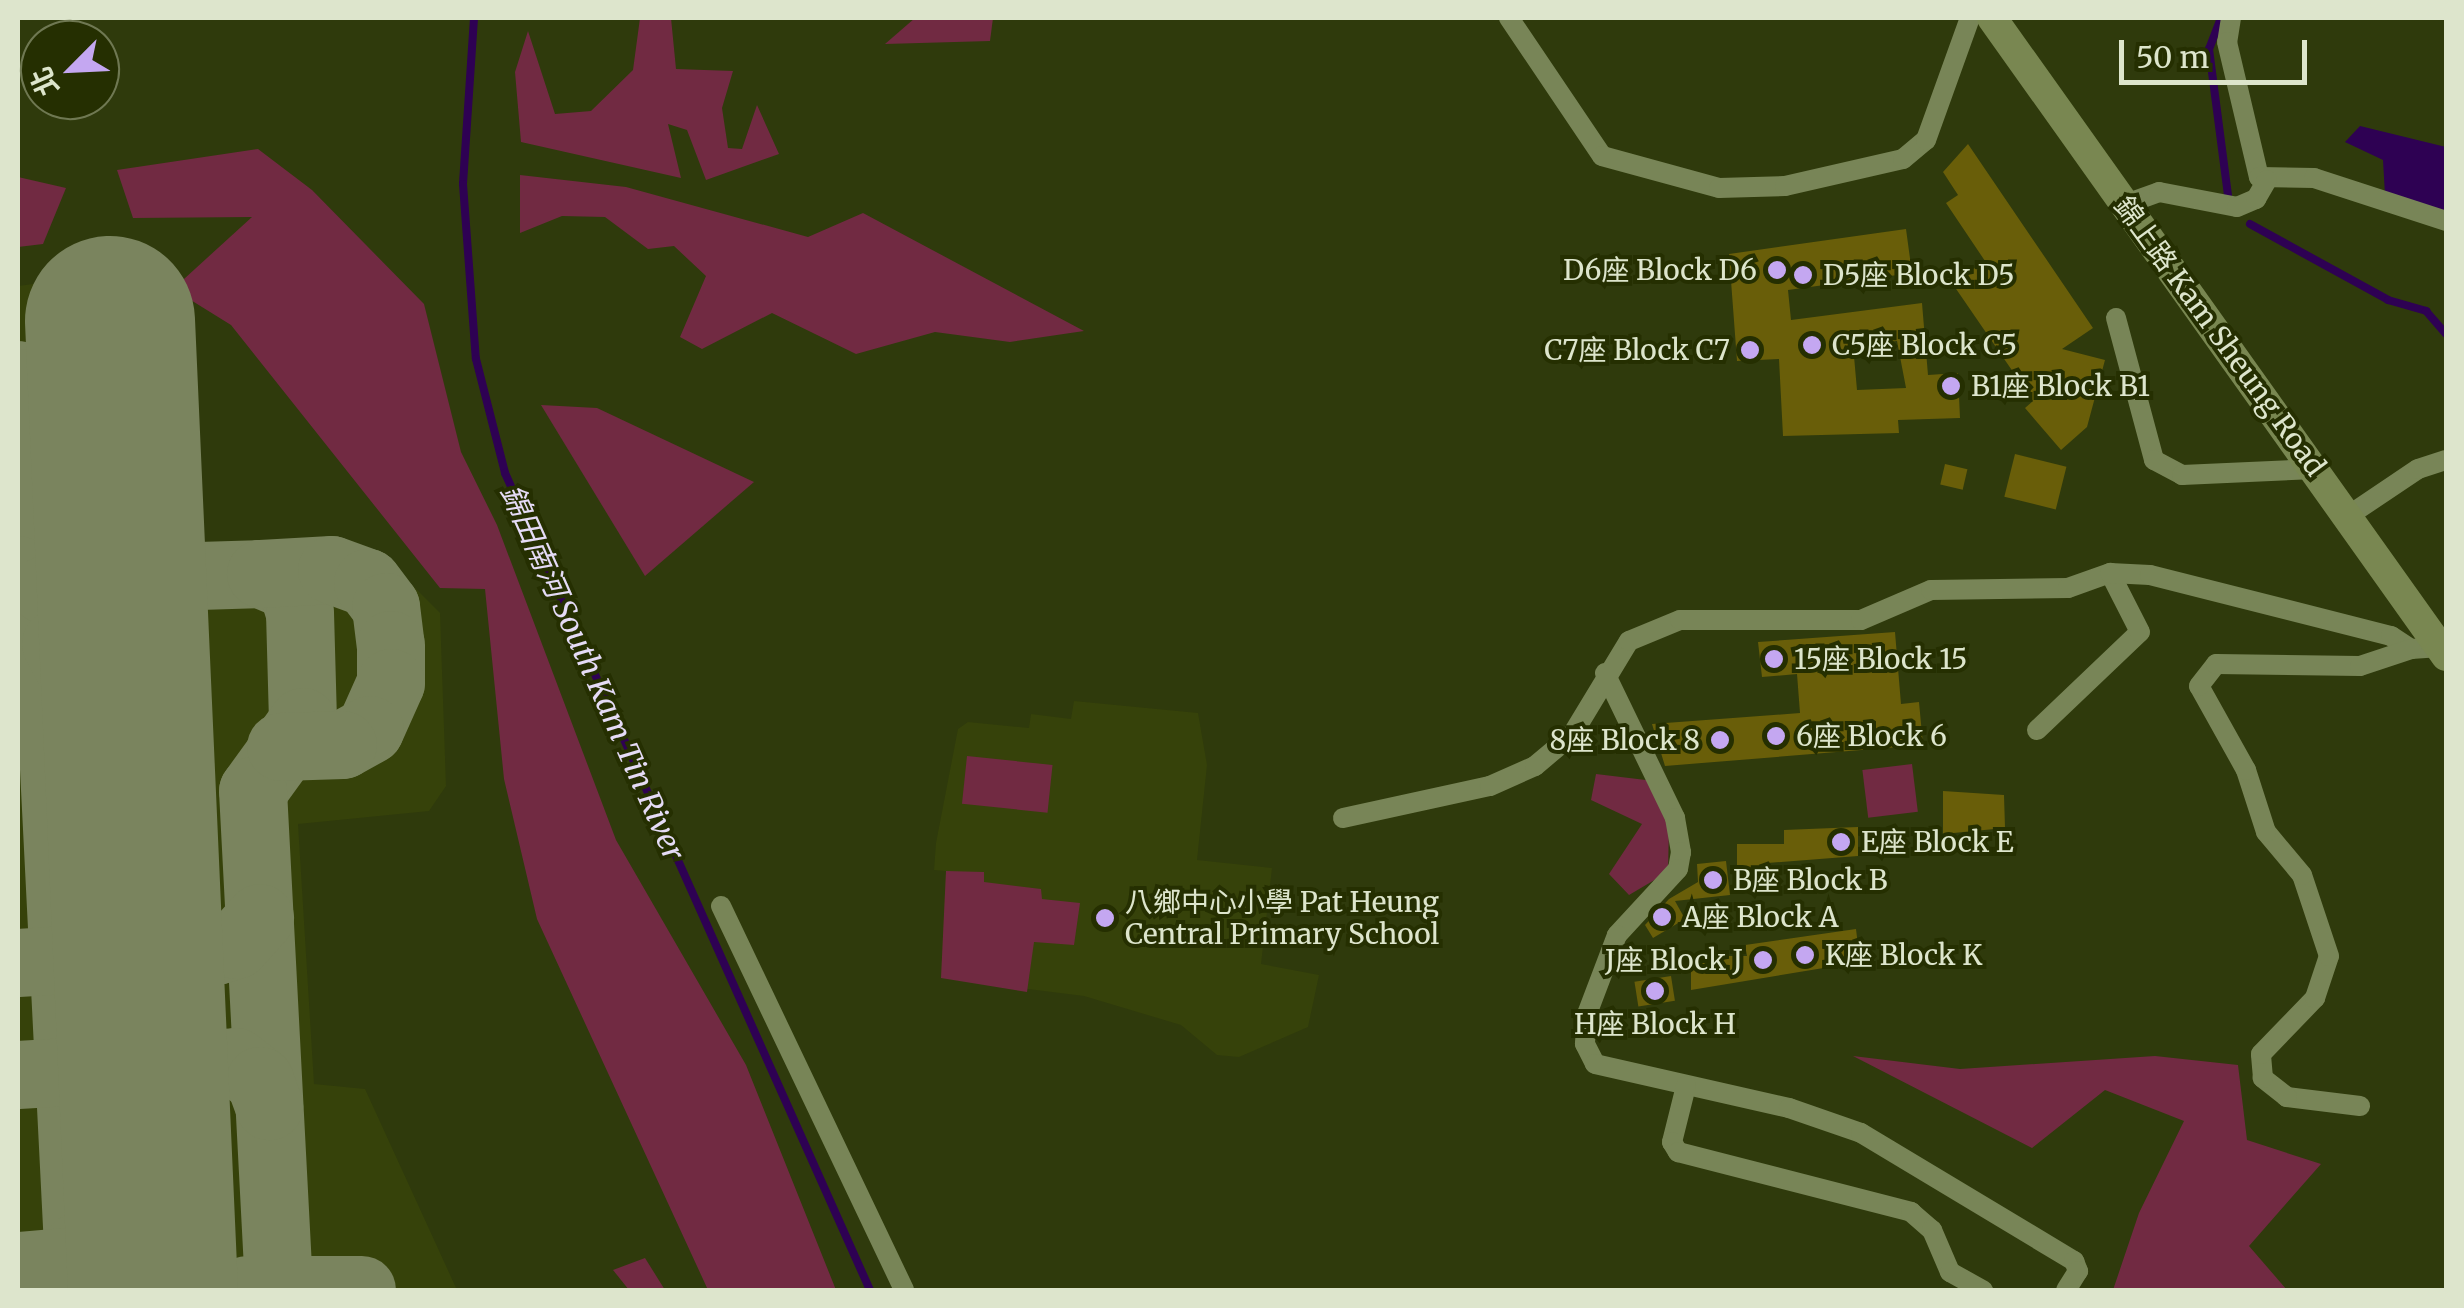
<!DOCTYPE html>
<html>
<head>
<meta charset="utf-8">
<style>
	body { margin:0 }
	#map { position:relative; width:2464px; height:1308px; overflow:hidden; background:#2f3a0c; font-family:Merriweather,"Noto Sans TC",serif }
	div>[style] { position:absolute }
	.built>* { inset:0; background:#36420a }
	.green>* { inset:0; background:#712a42; transform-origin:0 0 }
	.water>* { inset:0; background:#2e0153 }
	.stream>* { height:8px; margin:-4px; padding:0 4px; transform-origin:4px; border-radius:4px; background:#2e0153 }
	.taxiway>* { height:68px; margin:-34px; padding:0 34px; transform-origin:34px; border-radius:34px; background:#7a845e }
	.runway>* { height:170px; margin:-85px; padding:0 85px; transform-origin:85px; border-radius:85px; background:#7a845e }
	.building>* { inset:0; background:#695e09; transform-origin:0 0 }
	.minor>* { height:20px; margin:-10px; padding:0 10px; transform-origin:10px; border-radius:10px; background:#788557 }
	.secondary>* { height:30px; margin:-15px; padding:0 15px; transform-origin:15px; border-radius:15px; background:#798751 }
	.dots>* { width:28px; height:28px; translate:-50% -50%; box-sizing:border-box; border:5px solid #252f01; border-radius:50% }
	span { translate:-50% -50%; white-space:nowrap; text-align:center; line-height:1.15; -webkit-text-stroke:8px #252f01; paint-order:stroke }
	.poi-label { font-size:28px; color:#dde5cc }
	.right { translate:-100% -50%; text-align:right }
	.left { translate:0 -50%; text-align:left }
	.street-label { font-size:28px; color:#dde5cc }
	.water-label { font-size:30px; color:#e5dbf6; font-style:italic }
	.frame { position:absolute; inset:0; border:20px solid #dde5cc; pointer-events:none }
	.north { position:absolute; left:20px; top:20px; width:100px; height:100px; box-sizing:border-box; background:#252f01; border:2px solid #6f7852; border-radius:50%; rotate:246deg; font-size:28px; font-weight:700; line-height:40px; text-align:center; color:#dde5cc }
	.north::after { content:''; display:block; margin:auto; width:35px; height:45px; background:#c4a7f1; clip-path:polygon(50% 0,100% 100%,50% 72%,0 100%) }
	.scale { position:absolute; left:2119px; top:40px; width:188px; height:45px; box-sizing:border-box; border:5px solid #dde5cc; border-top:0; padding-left:12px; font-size:30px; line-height:35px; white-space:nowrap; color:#dde5cc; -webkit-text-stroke:8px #252f01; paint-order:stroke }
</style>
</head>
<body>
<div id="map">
	<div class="built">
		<i style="clip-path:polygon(41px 283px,89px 1290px,18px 1290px,18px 286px)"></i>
		<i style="clip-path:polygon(197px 547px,378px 551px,440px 613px,446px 786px,429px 811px,298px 824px,314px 1084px,365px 1089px,457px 1290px,233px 1290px)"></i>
		<i style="clip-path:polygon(1074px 701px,1198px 713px,1207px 765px,1197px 860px,1272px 868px,1261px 964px,1319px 975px,1308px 1027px,1239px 1057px,1217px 1055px,1181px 1025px,1084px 996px,941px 978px,946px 871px,934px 870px,936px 843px,958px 729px,968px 722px,1029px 728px,1031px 714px,1071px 719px)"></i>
	</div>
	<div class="green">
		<i style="clip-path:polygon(640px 18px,671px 18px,676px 69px,733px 71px,722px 108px,728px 148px,742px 149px,757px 105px,779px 154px,706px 180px,687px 130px,668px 124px,681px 178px,521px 142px,515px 72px,528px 31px,555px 114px,591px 111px,633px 70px)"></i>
		<i style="clip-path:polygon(915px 18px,993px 18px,990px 41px,885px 44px)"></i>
		<i style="clip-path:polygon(258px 149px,312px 190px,424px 304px,461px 452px,497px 525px,616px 840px,746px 1065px,836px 1290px,708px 1290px,537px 919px,504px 779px,485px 589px,440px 588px,231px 325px,173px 289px,252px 217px,133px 218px,117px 170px)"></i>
		<i style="clip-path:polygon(520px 175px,626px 187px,808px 237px,863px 213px,1084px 331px,1010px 342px,935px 332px,856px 354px,772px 313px,702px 349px,680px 337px,706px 276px,674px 246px,648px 249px,605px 217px,562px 216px,520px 233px)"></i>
		<i style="clip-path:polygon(18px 177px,66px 188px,43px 244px,18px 247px)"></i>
		<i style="clip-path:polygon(541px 405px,597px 408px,754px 482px,645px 576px)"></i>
		<i style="left:967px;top:756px;width:86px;height:48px;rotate:6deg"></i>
		<i style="left:1912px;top:764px;width:48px;height:50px;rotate:83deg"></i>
		<i style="clip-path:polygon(1596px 774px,1654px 781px,1669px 827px,1668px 872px,1629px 895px,1609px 874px,1642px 824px,1591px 800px)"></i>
		<i style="clip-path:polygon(946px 871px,984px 872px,984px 882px,1041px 889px,1042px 899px,1080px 903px,1074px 945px,1034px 942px,1027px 992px,941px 978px)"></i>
		<i style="clip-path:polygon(1853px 1056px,1960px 1069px,2155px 1056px,2238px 1065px,2247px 1140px,2321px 1164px,2249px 1246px,2287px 1290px,2113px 1290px,2139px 1213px,2184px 1121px,2105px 1090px,2032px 1148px)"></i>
		<i style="clip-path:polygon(645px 1258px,665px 1290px,629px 1290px,613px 1270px)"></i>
	</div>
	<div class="water">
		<i style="clip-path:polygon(2360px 126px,2446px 147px,2446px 215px,2385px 195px,2383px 160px,2345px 142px)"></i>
	</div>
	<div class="stream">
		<i style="left:474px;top:18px;width:166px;rotate:93.8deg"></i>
		<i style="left:463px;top:184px;width:175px;rotate:85.8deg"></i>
		<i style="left:476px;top:359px;width:118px;rotate:75.7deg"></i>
		<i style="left:505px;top:473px;width:895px;rotate:65.93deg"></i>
		<i style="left:2221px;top:18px;width:33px;rotate:111deg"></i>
		<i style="left:2209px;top:49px;width:148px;rotate:82.6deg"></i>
		<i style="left:2250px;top:224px;width:158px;rotate:28.8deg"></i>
		<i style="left:2388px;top:300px;width:40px;rotate:16deg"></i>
		<i style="left:2426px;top:311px;width:30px;rotate:49deg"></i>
	</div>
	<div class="taxiway">
		<i style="left:18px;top:375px;width:14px;rotate:36deg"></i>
		<i style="left:29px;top:383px;width:208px;rotate:85.6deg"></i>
		<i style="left:45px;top:590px;width:658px;rotate:87.12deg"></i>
		<i style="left:78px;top:1247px;width:21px;rotate:133deg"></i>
		<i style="left:64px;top:1262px;width:46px;rotate:175deg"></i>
		<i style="left:18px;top:570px;width:34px;rotate:37deg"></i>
		<i style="left:45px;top:590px;width:45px;rotate:12.8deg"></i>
		<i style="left:89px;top:600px;width:113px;rotate:-12.3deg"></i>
		<i style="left:199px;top:576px;width:62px;rotate:-1.8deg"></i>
		<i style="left:261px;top:574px;width:34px;rotate:23deg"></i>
		<i style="left:292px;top:587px;width:27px;rotate:73deg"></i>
		<i style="left:300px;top:613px;width:109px;rotate:88.4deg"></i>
		<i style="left:303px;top:722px;width:85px;rotate:125.9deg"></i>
		<i style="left:253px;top:791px;width:500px;rotate:87deg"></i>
		<i style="left:261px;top:574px;width:71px;rotate:-3.2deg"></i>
		<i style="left:332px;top:570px;width:38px;rotate:20deg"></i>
		<i style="left:368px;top:583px;width:30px;rotate:53deg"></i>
		<i style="left:386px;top:607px;width:38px;rotate:83deg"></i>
		<i style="left:391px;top:645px;width:38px;rotate:90deg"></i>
		<i style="left:391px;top:683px;width:51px;rotate:114.1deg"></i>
		<i style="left:370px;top:730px;width:31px;rotate:151deg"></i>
		<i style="left:343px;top:745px;width:62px;rotate:178.2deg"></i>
		<i style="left:56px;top:644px;width:156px;rotate:61.6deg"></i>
		<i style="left:18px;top:963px;width:199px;rotate:-3.5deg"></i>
		<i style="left:217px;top:951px;width:20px;rotate:-18deg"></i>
		<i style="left:236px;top:945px;width:36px;rotate:-48deg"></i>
		<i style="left:18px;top:1075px;width:218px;rotate:-3.4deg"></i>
		<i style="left:236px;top:1062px;width:31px;rotate:38deg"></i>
		<i style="left:260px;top:1081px;width:27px;rotate:70deg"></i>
		<i style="left:247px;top:1290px;width:115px"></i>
	</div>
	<div class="runway">
		<i style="left:110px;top:321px;width:970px;rotate:87.46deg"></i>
	</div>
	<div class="building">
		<i style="clip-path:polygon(1968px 144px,2093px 328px,2062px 349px,2105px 360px,2087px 427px,2061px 450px,2025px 408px,2033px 401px,1952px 283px,1985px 261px,1946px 203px,1958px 195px,1943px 172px)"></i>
		<i style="clip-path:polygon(evenodd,1906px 229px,1912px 273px,1788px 290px,1791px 320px,1922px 303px,1928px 375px,1958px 373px,1960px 418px,1898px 420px,1899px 433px,1783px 436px,1779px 359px,1737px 361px,1729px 254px,1906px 229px,1897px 341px,1906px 388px,1857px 390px,1853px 345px,1897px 341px)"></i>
		<i style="left:2015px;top:454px;width:53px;height:44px;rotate:14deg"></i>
		<i style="left:1945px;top:464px;width:23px;height:21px;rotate:13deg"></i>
		<i style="clip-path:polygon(1895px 632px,1901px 704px,1919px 702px,1923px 745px,1665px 766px,1652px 724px,1800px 713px,1797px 674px,1762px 677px,1758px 642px)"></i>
		<i style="clip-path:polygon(1943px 791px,2004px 795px,2005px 828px,1943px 834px)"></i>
		<i style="clip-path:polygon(1858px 827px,1858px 856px,1767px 863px,1767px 878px,1737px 878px,1737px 844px,1784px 844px,1784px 830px)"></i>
		<i style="clip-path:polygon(1726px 861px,1730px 895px,1675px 901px,1685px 919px,1653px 938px,1645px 925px,1669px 899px,1698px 882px,1697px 864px)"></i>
		<i style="clip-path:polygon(1856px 929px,1860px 962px,1691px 990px,1691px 956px,1747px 956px,1745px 945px)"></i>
		<i style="left:1671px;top:976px;width:25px;height:37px;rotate:81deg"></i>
	</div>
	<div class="minor">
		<i style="left:1509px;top:18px;width:166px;rotate:56deg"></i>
		<i style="left:1602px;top:156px;width:121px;rotate:15.3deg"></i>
		<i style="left:1719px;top:188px;width:66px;rotate:-1.7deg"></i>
		<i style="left:1785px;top:186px;width:121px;rotate:-12.9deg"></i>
		<i style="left:1903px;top:159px;width:30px;rotate:-40deg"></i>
		<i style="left:1926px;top:140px;width:130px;rotate:-70.2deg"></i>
		<i style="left:2231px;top:18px;width:24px;rotate:99deg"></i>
		<i style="left:2227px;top:42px;width:139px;rotate:76.7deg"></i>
		<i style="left:2259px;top:177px;width:55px;rotate:1deg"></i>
		<i style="left:2314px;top:178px;width:139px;rotate:18deg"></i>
		<i style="left:2126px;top:204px;width:35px;rotate:-20deg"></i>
		<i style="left:2159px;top:192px;width:79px;rotate:10.9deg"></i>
		<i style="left:2237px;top:207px;width:21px;rotate:-23deg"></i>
		<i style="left:2256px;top:199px;width:22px;rotate:-60deg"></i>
		<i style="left:2116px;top:318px;width:147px;rotate:75deg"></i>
		<i style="left:2154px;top:460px;width:32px;rotate:28deg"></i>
		<i style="left:2182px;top:475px;width:133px;rotate:-2.6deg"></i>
		<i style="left:2348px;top:516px;width:84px;rotate:-33.9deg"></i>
		<i style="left:2418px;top:469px;width:29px;rotate:-18deg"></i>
		<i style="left:1605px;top:673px;width:161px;rotate:64.2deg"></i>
		<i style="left:1675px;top:818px;width:35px;rotate:80deg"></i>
		<i style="left:1681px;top:852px;width:17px;rotate:100deg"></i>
		<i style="left:1678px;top:869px;width:90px;rotate:132.7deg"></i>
		<i style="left:1617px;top:935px;width:85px;rotate:110.8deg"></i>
		<i style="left:1587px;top:1014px;width:30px;rotate:94deg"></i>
		<i style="left:1585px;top:1044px;width:22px;rotate:63deg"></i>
		<i style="left:1595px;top:1064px;width:199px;rotate:12.8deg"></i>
		<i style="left:1789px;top:1108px;width:76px;rotate:19.1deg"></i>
		<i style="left:1861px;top:1133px;width:249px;rotate:31deg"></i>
		<i style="left:2074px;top:1261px;width:11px;rotate:68deg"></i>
		<i style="left:2078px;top:1271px;width:22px;rotate:122deg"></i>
		<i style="left:2037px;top:730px;width:142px;rotate:-43.6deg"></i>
		<i style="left:2140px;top:632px;width:66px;rotate:-117deg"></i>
		<i style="left:1343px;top:818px;width:150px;rotate:-12.3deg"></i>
		<i style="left:1490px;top:786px;width:49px;rotate:-24deg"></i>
		<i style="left:1535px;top:766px;width:48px;rotate:-40deg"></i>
		<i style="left:1572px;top:735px;width:110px;rotate:-58.8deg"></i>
		<i style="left:1629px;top:641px;width:55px;rotate:-22.4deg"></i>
		<i style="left:1680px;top:620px;width:181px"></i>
		<i style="left:1861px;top:620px;width:76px;rotate:-23.2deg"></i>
		<i style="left:1931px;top:590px;width:137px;rotate:-0.8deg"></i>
		<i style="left:2068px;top:588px;width:45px;rotate:-19.7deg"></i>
		<i style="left:2110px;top:573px;width:40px;rotate:2.9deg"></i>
		<i style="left:2150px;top:575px;width:249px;rotate:14.2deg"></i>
		<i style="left:2391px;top:636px;width:24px;rotate:33deg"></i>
		<i style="left:2411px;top:649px;width:29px;rotate:-4deg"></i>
		<i style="left:721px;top:906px;width:425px;rotate:64.5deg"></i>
		<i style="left:1686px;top:1086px;width:58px;rotate:104deg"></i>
		<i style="left:1672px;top:1142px;width:12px;rotate:59deg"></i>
		<i style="left:1678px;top:1152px;width:241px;rotate:14.4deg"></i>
		<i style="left:1911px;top:1212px;width:28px;rotate:41deg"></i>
		<i style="left:1932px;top:1230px;width:46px;rotate:66.8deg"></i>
		<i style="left:1950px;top:1272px;width:38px;rotate:29deg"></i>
		<i style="left:2360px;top:1106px;width:74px;rotate:-173deg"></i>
		<i style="left:2287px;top:1097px;width:31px;rotate:-142deg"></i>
		<i style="left:2263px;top:1078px;width:24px;rotate:-95deg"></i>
		<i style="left:2261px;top:1054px;width:78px;rotate:-46deg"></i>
		<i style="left:2315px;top:998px;width:44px;rotate:-71.6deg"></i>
		<i style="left:2329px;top:956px;width:85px;rotate:-108.4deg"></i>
		<i style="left:2302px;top:875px;width:56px;rotate:-129.9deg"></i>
		<i style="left:2266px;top:832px;width:65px;rotate:-107.9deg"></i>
		<i style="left:2246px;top:770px;width:96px;rotate:-119.2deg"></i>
		<i style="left:2199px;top:686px;width:28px;rotate:-52deg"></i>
		<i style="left:2216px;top:664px;width:144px;rotate:0.8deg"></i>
		<i style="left:2360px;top:666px;width:54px;rotate:-18.4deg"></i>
	</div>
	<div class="secondary">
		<i style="left:1992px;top:18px;width:783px;rotate:54.56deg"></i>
	</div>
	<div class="dots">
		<i style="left:1777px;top:270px;background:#c4a7f1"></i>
		<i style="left:1803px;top:275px;background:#c4a7f1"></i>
		<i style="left:1812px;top:345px;background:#c4a7f1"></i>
		<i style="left:1750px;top:350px;background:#c4a7f1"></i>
		<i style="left:1951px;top:386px;background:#c4a7f1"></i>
		<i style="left:1774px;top:659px;background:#c4a7f1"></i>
		<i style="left:1776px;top:736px;background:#c4a7f1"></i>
		<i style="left:1720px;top:740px;background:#c4a7f1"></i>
		<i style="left:1841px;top:842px;background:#c4a7f1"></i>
		<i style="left:1713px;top:880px;background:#c4a7f1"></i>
		<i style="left:1662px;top:917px;background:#c4a7f1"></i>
		<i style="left:1105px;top:918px;background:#c4a7f1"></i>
		<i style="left:1805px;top:955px;background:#c4a7f1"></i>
		<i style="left:1763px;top:960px;background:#c4a7f1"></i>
		<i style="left:1655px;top:991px;background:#c4a7f1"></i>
	</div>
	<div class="poi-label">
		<span class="right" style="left:1757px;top:270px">D6座 Block D6</span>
		<span class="left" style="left:1823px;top:275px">D5座 Block D5</span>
		<span class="left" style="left:1832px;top:345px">C5座 Block C5</span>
		<span class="right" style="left:1730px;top:350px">C7座 Block C7</span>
		<span class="left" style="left:1971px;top:386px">B1座 Block B1</span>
		<span class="left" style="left:1794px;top:659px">15座 Block 15</span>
		<span class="left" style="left:1796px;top:736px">6座 Block 6</span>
		<span class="right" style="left:1700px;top:740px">8座 Block 8</span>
		<span class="left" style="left:1861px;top:842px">E座 Block E</span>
		<span class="left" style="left:1733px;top:880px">B座 Block B</span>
		<span class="left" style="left:1125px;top:918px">八鄉中心小學 Pat Heung<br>Central Primary School</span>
		<span class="left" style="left:1682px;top:917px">A座 Block A</span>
		<span class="left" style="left:1825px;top:955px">K座 Block K</span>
		<span class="right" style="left:1743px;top:960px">J座 Block J</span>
		<span style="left:1655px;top:1024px">H座 Block H</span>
	</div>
	<div class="street-label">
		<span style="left:2220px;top:336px;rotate:54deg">錦上路 Kam Sheung Road</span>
	</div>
	<div class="water-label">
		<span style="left:593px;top:672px;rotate:66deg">錦田南河 South Kam Tin River</span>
	</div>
	<div class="frame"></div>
	<div class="north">北</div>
	<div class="scale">50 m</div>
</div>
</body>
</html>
